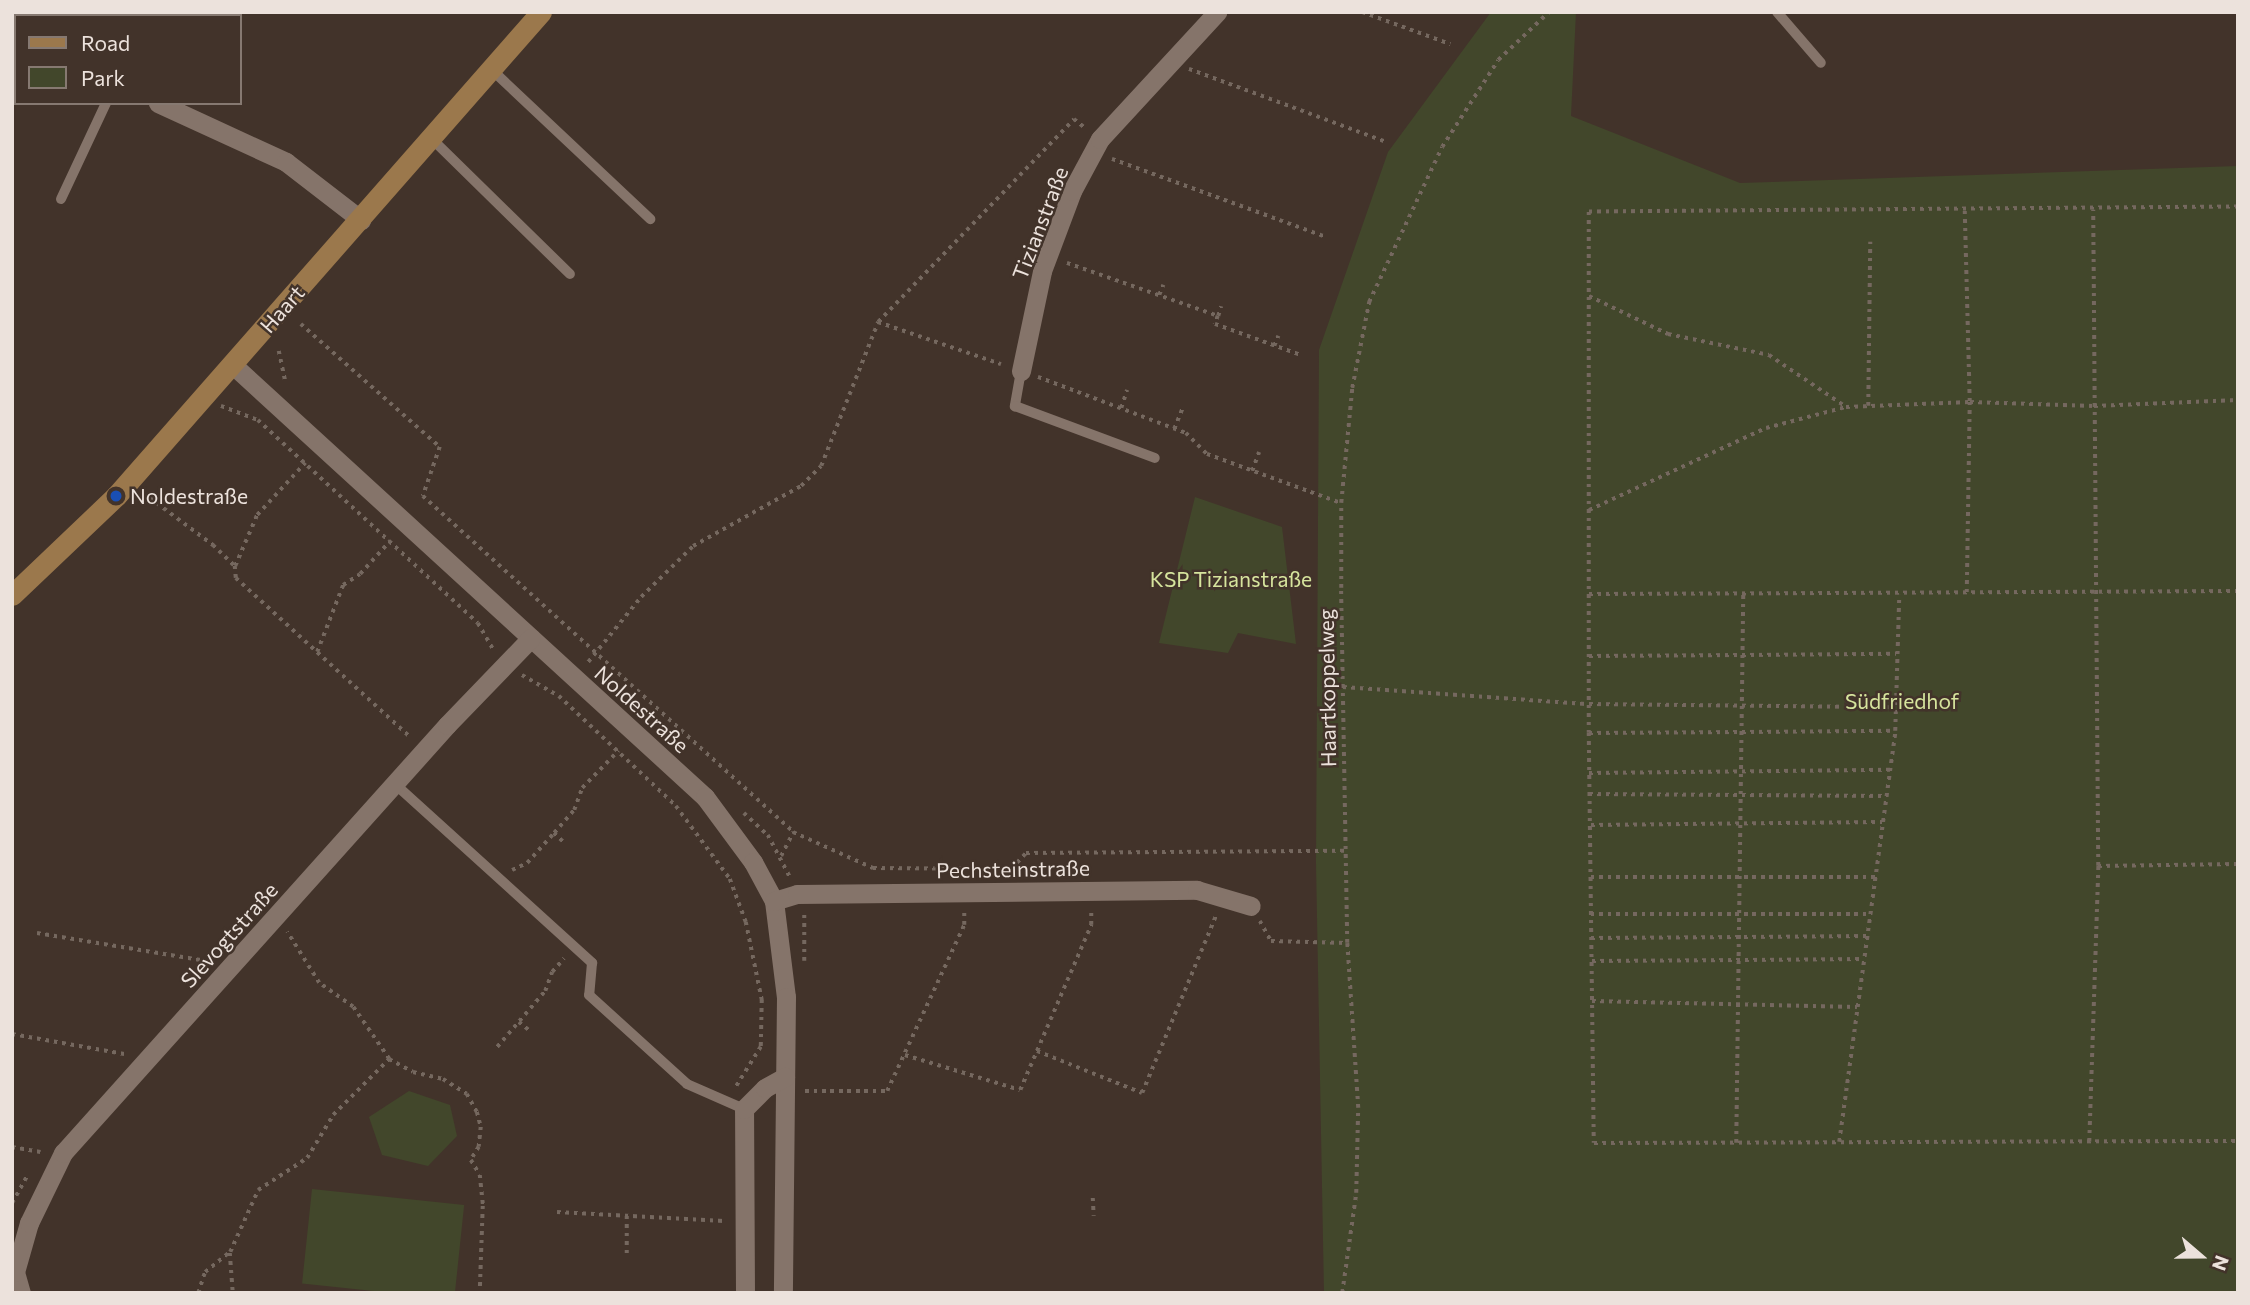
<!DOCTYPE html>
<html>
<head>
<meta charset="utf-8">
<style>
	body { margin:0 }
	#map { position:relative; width:2250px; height:1305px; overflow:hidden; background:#42332a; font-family:Commissioner,sans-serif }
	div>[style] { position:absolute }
	.green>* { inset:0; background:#42472b; transform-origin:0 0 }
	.path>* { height:3.5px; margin-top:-1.75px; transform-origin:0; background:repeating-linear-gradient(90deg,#75685f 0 3.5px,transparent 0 8.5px) }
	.service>* { height:10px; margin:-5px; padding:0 5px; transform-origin:5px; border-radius:5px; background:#85746a }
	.minor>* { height:19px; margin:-9.5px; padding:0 9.5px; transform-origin:9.5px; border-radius:9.5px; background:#85746a }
	.secondary>* { height:21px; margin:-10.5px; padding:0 10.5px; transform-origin:10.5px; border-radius:10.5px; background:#9b784c }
	.dots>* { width:19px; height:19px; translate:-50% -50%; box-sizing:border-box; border:4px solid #42332a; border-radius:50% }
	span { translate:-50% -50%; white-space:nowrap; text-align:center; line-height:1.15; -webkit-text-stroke:5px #42332a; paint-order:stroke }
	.street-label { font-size:21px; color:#ece2dc }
	.poi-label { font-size:21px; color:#ece2dc }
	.left { translate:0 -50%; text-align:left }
	.park-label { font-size:21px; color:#d6e49d }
	.frame { position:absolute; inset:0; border:14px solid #ece2dc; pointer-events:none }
	.legend { position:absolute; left:14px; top:14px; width:228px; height:91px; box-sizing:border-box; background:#42332a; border:2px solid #867971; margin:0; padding:9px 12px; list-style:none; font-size:21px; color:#ece2dc }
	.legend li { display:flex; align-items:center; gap:14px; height:35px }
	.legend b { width:35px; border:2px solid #867971 }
	.north { position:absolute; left:2166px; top:1221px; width:70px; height:70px; -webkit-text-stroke:5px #42332a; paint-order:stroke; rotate:110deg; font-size:19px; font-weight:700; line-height:28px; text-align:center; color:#ece2dc }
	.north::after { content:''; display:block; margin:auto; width:24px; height:32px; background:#ece2dc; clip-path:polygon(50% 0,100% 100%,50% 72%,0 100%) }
</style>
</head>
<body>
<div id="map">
	<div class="green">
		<i style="clip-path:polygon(12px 12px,238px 12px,16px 16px,16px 23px)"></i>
		<i style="clip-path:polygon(1491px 12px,1576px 12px,1571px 116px,1740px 183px,2238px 166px,2238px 1293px,1324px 1293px,1316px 863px,1319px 350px,1388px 152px)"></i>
		<i style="clip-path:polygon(1195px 497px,1282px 527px,1296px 644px,1238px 633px,1228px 653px,1159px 643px)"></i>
		<i style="clip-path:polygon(409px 1091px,450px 1105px,457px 1136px,428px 1166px,382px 1155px,369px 1117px)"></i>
		<i style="left:312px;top:1189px;width:153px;height:95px;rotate:6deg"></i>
	</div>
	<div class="path">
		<i style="left:1362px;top:12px;width:94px;rotate:20deg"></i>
		<i style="left:1189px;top:69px;width:208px;rotate:20.3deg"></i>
		<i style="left:1112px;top:159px;width:226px;rotate:20deg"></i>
		<i style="left:2238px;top:207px;width:649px;rotate:179.56deg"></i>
		<i style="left:1589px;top:212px;width:521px;rotate:90deg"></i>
		<i style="left:1589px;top:733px;width:410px;rotate:89.3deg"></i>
		<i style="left:1594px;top:1143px;width:644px;rotate:-0.18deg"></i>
		<i style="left:1965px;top:211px;width:191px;rotate:88.5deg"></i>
		<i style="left:1970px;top:402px;width:192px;rotate:90.9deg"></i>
		<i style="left:1067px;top:263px;width:160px;rotate:19.3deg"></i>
		<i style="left:1218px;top:316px;width:9px;rotate:111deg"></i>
		<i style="left:1215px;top:324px;width:91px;rotate:19.8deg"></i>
		<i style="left:1159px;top:295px;width:11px;rotate:-68deg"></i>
		<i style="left:1589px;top:296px;width:88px;rotate:25.7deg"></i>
		<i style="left:1668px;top:334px;width:103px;rotate:11.7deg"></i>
		<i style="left:1769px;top:355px;width:93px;rotate:34deg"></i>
		<i style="left:1218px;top:316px;width:10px;rotate:-73deg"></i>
		<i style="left:878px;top:322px;width:282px;rotate:-46deg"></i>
		<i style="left:1074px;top:119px;width:13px;rotate:39deg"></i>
		<i style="left:301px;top:324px;width:186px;rotate:41.5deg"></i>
		<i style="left:440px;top:447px;width:52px;rotate:109.1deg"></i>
		<i style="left:423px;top:496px;width:500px;rotate:42.2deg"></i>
		<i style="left:793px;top:832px;width:88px;rotate:24.2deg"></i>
		<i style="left:873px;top:868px;width:138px;rotate:0.4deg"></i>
		<i style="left:1011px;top:869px;width:22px;rotate:-47deg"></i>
		<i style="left:1026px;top:853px;width:319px;rotate:-0.4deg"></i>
		<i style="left:1274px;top:346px;width:11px;rotate:-68deg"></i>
		<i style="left:279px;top:351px;width:33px;rotate:78deg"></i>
		<i style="left:1038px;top:377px;width:158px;rotate:20.7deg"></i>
		<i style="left:1186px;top:433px;width:30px;rotate:45deg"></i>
		<i style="left:1207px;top:454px;width:143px;rotate:20.1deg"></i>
		<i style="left:221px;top:406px;width:40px;rotate:21deg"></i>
		<i style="left:258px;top:420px;width:299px;rotate:42.7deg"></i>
		<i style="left:478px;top:623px;width:30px;rotate:60deg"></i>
		<i style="left:1868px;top:406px;width:164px;rotate:-89.3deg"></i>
		<i style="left:1121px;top:408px;width:19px;rotate:-72deg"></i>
		<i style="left:1174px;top:429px;width:22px;rotate:-68deg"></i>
		<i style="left:1252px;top:471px;width:20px;rotate:-70deg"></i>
		<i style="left:150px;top:498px;width:79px;rotate:36.7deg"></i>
		<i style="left:213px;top:545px;width:30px;rotate:44deg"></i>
		<i style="left:235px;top:566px;width:12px;rotate:85deg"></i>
		<i style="left:236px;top:578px;width:236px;rotate:42.4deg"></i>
		<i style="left:1589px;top:510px;width:195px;rotate:-24.9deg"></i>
		<i style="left:1766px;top:428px;width:83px;rotate:-14.7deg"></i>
		<i style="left:1846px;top:407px;width:124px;rotate:-2.3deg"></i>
		<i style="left:1970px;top:402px;width:124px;rotate:1.8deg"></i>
		<i style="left:2094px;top:406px;width:144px;rotate:-2.4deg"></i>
		<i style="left:235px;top:566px;width:56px;rotate:-66.7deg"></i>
		<i style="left:257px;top:515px;width:71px;rotate:-47.3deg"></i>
		<i style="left:1589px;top:594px;width:649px;rotate:-0.26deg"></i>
		<i style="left:317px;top:652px;width:72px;rotate:-68.8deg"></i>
		<i style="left:343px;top:585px;width:20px;rotate:-33deg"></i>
		<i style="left:360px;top:574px;width:45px;rotate:-47.7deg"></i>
		<i style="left:1589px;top:656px;width:307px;rotate:-0.4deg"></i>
		<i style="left:588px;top:662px;width:84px;rotate:-50.8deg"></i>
		<i style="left:641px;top:597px;width:73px;rotate:-44.4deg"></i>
		<i style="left:693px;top:546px;width:124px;rotate:-29.1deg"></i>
		<i style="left:801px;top:486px;width:28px;rotate:-45deg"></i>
		<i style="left:821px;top:466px;width:155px;rotate:-68.4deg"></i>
		<i style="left:878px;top:322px;width:130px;rotate:18.9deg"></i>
		<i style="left:522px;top:675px;width:43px;rotate:29.6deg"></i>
		<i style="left:559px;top:696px;width:161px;rotate:43.2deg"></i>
		<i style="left:676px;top:806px;width:91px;rotate:53.5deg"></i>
		<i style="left:730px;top:879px;width:46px;rotate:69.6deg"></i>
		<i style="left:746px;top:922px;width:80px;rotate:78.4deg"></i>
		<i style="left:762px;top:1000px;width:47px;rotate:91.2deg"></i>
		<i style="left:761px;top:1047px;width:47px;rotate:122deg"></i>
		<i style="left:1343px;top:687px;width:247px;rotate:4deg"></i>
		<i style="left:1589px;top:704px;width:305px;rotate:0.6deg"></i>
		<i style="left:1589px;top:733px;width:306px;rotate:-0.4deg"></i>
		<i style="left:1589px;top:773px;width:301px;rotate:-0.6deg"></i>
		<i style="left:1589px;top:794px;width:297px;rotate:0.4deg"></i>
		<i style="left:744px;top:813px;width:33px;rotate:43deg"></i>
		<i style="left:768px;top:835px;width:47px;rotate:62.4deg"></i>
		<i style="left:1591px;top:825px;width:291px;rotate:-0.6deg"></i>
		<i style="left:554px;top:833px;width:16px;rotate:43deg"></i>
		<i style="left:781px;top:856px;width:27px;rotate:-63deg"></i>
		<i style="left:2098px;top:866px;width:140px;rotate:-0.8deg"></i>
		<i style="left:512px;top:870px;width:17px;rotate:-25deg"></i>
		<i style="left:527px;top:863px;width:40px;rotate:-48deg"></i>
		<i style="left:554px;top:833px;width:30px;rotate:-49deg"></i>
		<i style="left:574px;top:810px;width:23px;rotate:-70deg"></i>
		<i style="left:582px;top:788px;width:52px;rotate:-45.8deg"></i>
		<i style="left:1591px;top:877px;width:284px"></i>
		<i style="left:1591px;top:914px;width:279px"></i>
		<i style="left:1260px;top:921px;width:23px;rotate:61deg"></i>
		<i style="left:1271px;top:941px;width:76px;rotate:1.5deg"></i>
		<i style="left:37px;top:933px;width:172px;rotate:9.4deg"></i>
		<i style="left:1591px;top:938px;width:276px;rotate:-0.4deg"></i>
		<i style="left:804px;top:961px;width:48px;rotate:-90deg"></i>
		<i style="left:1592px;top:961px;width:272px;rotate:-0.4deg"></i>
		<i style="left:1592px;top:1001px;width:265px;rotate:1.3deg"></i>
		<i style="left:519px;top:1022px;width:14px;rotate:39deg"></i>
		<i style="left:12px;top:1034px;width:114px;rotate:10.1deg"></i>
		<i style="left:497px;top:1047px;width:74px;rotate:-49.4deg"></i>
		<i style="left:545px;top:991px;width:20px;rotate:-70deg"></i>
		<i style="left:552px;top:972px;width:18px;rotate:-49deg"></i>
		<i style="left:1037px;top:1051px;width:113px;rotate:21.8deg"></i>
		<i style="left:1142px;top:1093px;width:193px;rotate:-67.4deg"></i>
		<i style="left:905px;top:1055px;width:120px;rotate:16.9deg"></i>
		<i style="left:1020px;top:1090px;width:180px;rotate:-66.7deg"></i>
		<i style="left:1091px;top:925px;width:13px;rotate:-90deg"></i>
		<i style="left:389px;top:1059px;width:27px;rotate:28deg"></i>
		<i style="left:413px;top:1072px;width:31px;rotate:13deg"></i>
		<i style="left:443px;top:1079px;width:28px;rotate:32deg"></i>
		<i style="left:467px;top:1094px;width:21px;rotate:61deg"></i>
		<i style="left:477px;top:1112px;width:16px;rotate:75deg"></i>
		<i style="left:481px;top:1127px;width:20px;rotate:96deg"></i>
		<i style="left:479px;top:1147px;width:15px;rotate:122deg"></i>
		<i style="left:471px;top:1160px;width:17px;rotate:59deg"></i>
		<i style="left:480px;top:1175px;width:31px;rotate:84deg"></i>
		<i style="left:483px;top:1206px;width:87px;rotate:92deg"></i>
		<i style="left:805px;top:1091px;width:82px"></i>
		<i style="left:887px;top:1091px;width:183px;rotate:-65.1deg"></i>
		<i style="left:964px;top:925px;width:14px;rotate:-90deg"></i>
		<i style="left:1839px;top:1142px;width:415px;rotate:-82.2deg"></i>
		<i style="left:1895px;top:731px;width:136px;rotate:-88.3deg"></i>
		<i style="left:2089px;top:1142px;width:276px;rotate:-88.1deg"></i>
		<i style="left:2098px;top:866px;width:656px;rotate:-90.44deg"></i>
		<i style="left:1736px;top:1143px;width:548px;rotate:-89.27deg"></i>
		<i style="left:12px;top:1147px;width:29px;rotate:10deg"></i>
		<i style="left:1093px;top:1198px;width:18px;rotate:87deg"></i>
		<i style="left:12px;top:1203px;width:31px;rotate:-61deg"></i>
		<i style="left:557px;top:1212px;width:167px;rotate:3.1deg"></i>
		<i style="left:627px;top:1216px;width:38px;rotate:90deg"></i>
		<i style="left:230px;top:1253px;width:40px;rotate:85.7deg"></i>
		<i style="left:198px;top:1293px;width:22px;rotate:-72deg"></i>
		<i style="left:205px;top:1272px;width:32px;rotate:-39deg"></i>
		<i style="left:230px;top:1252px;width:68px;rotate:-65.7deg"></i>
		<i style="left:258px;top:1190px;width:59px;rotate:-33.1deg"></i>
		<i style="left:307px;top:1158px;width:50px;rotate:-58.8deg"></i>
		<i style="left:333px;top:1115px;width:79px;rotate:-45deg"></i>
		<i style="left:389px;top:1059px;width:63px;rotate:-124.7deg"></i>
		<i style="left:353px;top:1007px;width:42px;rotate:-144.8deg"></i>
		<i style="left:319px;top:983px;width:60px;rotate:-122.1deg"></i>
		<i style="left:1342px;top:1293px;width:101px;rotate:-82deg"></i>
		<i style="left:1356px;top:1193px;width:85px;rotate:-88.7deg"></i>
		<i style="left:1358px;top:1108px;width:165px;rotate:-93.8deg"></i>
		<i style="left:1347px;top:943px;width:355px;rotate:-91deg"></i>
		<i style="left:1341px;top:588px;width:85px;rotate:-90deg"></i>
		<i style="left:1341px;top:503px;width:116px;rotate:-84.5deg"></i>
		<i style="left:1352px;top:388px;width:88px;rotate:-78.8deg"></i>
		<i style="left:1369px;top:302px;width:171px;rotate:-64.8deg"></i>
		<i style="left:1442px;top:147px;width:103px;rotate:-57.2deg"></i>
		<i style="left:1498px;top:60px;width:70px;rotate:-43.3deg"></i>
	</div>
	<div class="service">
		<i style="left:1777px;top:12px;width:67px;rotate:49.2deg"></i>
		<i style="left:208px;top:16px;width:4px;rotate:-63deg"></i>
		<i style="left:491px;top:69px;width:219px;rotate:43.3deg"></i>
		<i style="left:432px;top:139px;width:193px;rotate:44.4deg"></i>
		<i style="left:61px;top:199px;width:106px;rotate:-64.9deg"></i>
		<i style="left:1021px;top:371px;width:36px;rotate:100deg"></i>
		<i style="left:1015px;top:406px;width:149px;rotate:20.4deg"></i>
		<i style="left:396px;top:785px;width:265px;rotate:42.2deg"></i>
		<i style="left:592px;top:963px;width:32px;rotate:95deg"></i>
		<i style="left:589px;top:995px;width:132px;rotate:42.2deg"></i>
		<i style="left:687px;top:1084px;width:62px;rotate:23.7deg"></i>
	</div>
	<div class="minor">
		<i style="left:12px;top:43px;width:4px;rotate:14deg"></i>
		<i style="left:158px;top:103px;width:141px;rotate:24.7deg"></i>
		<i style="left:286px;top:162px;width:95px;rotate:37.7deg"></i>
		<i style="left:233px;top:365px;width:640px;rotate:42.47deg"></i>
		<i style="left:705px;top:797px;width:81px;rotate:53.6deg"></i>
		<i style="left:753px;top:862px;width:44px;rotate:61.7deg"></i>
		<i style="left:774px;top:901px;width:97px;rotate:82.9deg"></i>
		<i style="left:786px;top:997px;width:296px;rotate:90.6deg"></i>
		<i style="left:1021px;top:371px;width:102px;rotate:-78.1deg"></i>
		<i style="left:1042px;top:271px;width:85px;rotate:-69.4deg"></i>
		<i style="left:1072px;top:191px;width:59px;rotate:-61.7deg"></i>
		<i style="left:1100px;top:139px;width:173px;rotate:-47.3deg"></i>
		<i style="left:774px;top:901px;width:24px;rotate:-17deg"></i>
		<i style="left:797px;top:894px;width:400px;rotate:-0.6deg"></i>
		<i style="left:1197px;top:890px;width:56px;rotate:16.5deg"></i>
		<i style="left:21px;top:1293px;width:22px;rotate:-106deg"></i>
		<i style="left:15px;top:1272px;width:51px;rotate:-74.1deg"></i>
		<i style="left:29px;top:1223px;width:78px;rotate:-64.1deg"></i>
		<i style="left:63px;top:1153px;width:575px;rotate:-48.1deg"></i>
		<i style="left:447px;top:725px;width:121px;rotate:-46deg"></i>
		<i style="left:745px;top:1293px;width:184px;rotate:-90.3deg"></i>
		<i style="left:744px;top:1109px;width:30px;rotate:-45deg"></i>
		<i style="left:765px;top:1088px;width:23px;rotate:-29deg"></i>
	</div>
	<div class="secondary">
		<i style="left:12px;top:595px;width:144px;rotate:-43.6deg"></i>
		<i style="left:116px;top:496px;width:644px;rotate:-48.71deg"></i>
	</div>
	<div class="dots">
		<i style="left:116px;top:496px;background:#1a4fb4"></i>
	</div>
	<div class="street-label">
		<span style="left:1040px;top:223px;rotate:-69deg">Tizianstraße</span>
		<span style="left:282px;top:309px;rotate:-49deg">Haart</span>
		<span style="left:1327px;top:688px;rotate:-91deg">Haartkoppelweg</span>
		<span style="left:642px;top:709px;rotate:42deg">Noldestraße</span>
		<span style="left:1013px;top:869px;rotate:-1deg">Pechsteinstraße</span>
		<span style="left:229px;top:935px;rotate:-48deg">Slevogtstraße</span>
	</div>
	<div class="poi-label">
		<span class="left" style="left:130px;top:496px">Noldestraße</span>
	</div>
	<div class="park-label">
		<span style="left:1231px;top:579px">KSP Tizianstraße</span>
		<span style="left:1902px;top:701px">Südfriedhof</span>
	</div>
	<div class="frame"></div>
	<ul class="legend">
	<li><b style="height:9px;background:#9b784c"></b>Road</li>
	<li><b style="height:19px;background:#42472b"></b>Park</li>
	</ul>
	<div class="north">N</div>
</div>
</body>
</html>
